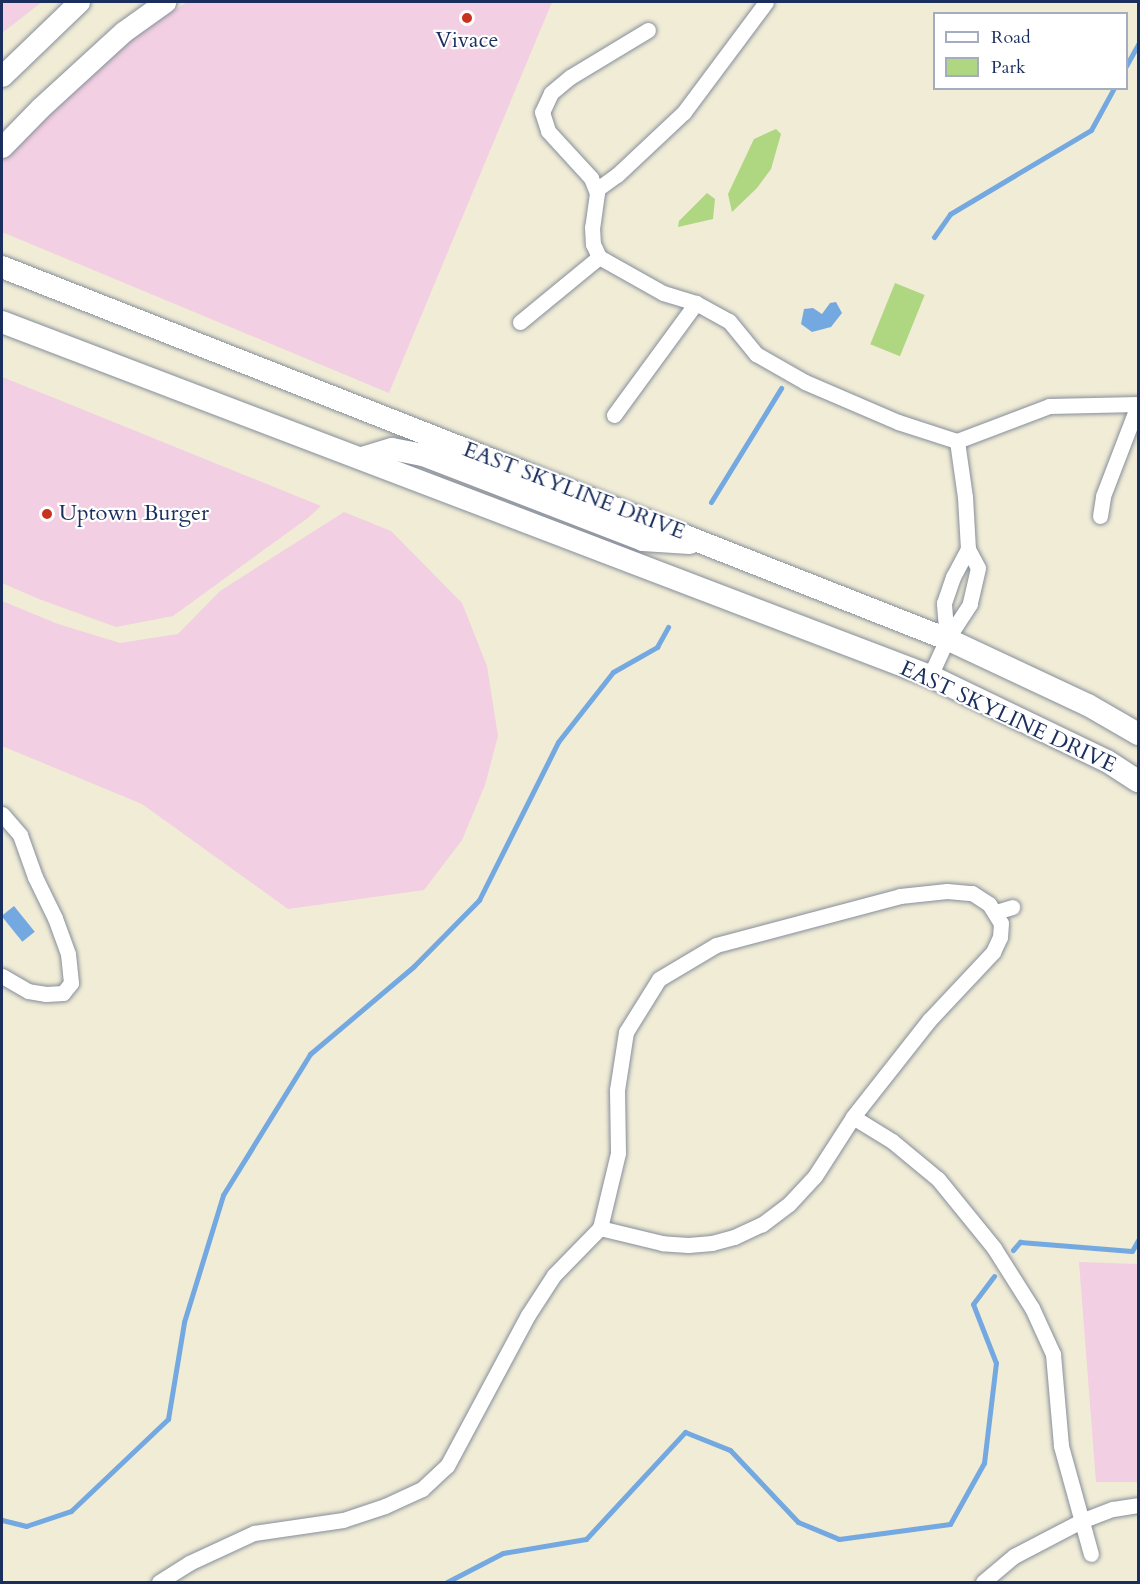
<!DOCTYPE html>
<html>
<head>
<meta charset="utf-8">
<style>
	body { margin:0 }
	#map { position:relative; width:1140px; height:1584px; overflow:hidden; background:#f0ecd6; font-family:Cardo,serif }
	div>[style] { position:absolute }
	.built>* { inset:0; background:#f2cfe2 }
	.green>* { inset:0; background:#afd680; transform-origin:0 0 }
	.water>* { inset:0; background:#74a8e1; transform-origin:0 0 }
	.stream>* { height:5px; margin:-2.5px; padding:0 2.5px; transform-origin:2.5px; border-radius:2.5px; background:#74a8e1 }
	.roads { filter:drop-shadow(0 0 2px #868e9a) drop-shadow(0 0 2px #868e9a) }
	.street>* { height:15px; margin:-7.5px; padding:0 7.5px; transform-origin:7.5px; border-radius:7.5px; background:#fff }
	.secondary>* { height:21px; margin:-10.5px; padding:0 10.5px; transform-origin:10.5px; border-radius:10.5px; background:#fff }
	.primary>* { height:22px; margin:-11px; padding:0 11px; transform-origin:11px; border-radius:11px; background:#fff }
	.dots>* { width:16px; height:16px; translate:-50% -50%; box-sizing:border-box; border:3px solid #fff; border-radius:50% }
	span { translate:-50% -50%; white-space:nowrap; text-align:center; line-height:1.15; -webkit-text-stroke:4.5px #fff; paint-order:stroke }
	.poi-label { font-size:22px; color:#1b2f5e }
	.left { translate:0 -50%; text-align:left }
	.street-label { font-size:22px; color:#1b2f5e }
	.frame { position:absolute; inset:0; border:3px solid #1b2f5e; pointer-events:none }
	.legend { position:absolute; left:933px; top:12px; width:195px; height:78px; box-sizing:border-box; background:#fff; border:2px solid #a4acbf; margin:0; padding:8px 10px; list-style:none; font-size:18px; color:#1b2f5e }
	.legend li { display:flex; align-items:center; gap:12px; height:30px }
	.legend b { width:30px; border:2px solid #a4acbf }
</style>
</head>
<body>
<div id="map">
	<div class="built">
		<i style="clip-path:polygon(2px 2px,42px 2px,2px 33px)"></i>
		<i style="clip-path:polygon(187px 2px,552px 2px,389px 393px,2px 232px,2px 161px,93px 72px,146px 28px)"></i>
		<i style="clip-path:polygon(2px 377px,74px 406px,321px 506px,309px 517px,173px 616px,116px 627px,39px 599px,2px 583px)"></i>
		<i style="clip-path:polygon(344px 512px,391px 531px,462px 603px,487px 666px,498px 736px,485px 785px,462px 840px,424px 890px,288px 909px,142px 804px,2px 746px,2px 601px,58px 624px,120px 643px,178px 634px,220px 591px)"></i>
		<i style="clip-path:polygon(1079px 1262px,1138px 1264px,1138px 1482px,1096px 1482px)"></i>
	</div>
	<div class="green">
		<i style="clip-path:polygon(776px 129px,781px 134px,771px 169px,757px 188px,732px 212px,728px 194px,754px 139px)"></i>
		<i style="clip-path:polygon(707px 193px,715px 199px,713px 219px,678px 227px,679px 221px)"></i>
		<i style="left:895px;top:283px;width:32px;height:66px;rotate:22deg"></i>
	</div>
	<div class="water">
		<i style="clip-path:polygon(836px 302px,842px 313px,831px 327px,812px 332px,801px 324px,804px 309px,813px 308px,822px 314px,830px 303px)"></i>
		<i style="left:14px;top:906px;width:33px;height:16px;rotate:51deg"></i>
	</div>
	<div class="stream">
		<i style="left:1126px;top:66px;width:25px;rotate:-61deg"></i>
		<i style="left:934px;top:237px;width:28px;rotate:-55deg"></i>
		<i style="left:950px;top:214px;width:164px;rotate:-30.8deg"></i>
		<i style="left:1091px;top:130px;width:48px;rotate:-61.3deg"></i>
		<i style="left:711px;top:502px;width:134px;rotate:-58.4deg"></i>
		<i style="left:1013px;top:1250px;width:11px;rotate:-49deg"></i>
		<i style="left:1020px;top:1242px;width:112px;rotate:4.6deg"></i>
		<i style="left:1132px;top:1251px;width:13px;rotate:-61deg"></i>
		<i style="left:2px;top:1520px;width:25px;rotate:14deg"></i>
		<i style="left:26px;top:1526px;width:47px;rotate:-18.4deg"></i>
		<i style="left:71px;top:1511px;width:134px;rotate:-43.5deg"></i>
		<i style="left:168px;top:1419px;width:98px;rotate:-80.6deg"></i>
		<i style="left:184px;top:1322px;width:133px;rotate:-72.9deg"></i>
		<i style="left:223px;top:1195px;width:166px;rotate:-58.3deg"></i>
		<i style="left:310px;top:1054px;width:136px;rotate:-40.2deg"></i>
		<i style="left:414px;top:966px;width:93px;rotate:-45.4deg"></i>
		<i style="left:479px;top:900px;width:177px;rotate:-63.4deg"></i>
		<i style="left:558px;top:742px;width:89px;rotate:-51.8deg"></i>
		<i style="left:613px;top:672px;width:51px;rotate:-29.6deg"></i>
		<i style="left:657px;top:647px;width:23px;rotate:-61deg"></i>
		<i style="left:447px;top:1582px;width:63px;rotate:-27.4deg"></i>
		<i style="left:503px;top:1553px;width:84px;rotate:-9.6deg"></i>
		<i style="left:586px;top:1539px;width:146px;rotate:-47.2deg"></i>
		<i style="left:685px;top:1432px;width:48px;rotate:21.8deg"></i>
		<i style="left:730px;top:1450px;width:99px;rotate:46.6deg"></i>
		<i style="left:798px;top:1522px;width:44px;rotate:22.5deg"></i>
		<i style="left:839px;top:1539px;width:112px;rotate:-7.7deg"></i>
		<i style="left:950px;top:1524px;width:70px;rotate:-60.9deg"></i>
		<i style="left:984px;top:1463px;width:101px;rotate:-83.2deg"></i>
		<i style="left:996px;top:1363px;width:63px;rotate:-111.3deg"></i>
		<i style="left:973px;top:1304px;width:35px;rotate:-53deg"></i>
	</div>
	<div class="roads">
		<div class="street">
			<i style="left:648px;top:30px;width:91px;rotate:148.9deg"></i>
			<i style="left:570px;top:77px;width:25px;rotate:140deg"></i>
			<i style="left:551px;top:93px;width:21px;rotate:115deg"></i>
			<i style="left:542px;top:112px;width:20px;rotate:72deg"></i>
			<i style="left:548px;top:131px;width:64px;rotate:47.5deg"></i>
			<i style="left:591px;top:178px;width:16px;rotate:68deg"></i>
			<i style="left:597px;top:193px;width:34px;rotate:98deg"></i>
			<i style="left:592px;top:227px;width:17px;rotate:87deg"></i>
			<i style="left:593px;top:244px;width:14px;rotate:65deg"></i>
			<i style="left:599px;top:257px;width:73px;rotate:29.4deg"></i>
			<i style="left:663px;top:293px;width:34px;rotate:17deg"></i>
			<i style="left:696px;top:303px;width:38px;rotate:29deg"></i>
			<i style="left:729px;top:321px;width:43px;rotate:50.7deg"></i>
			<i style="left:756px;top:354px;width:56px;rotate:29.7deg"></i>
			<i style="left:805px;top:382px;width:101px;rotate:23.3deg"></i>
			<i style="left:898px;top:422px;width:62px;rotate:17.9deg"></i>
			<i style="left:957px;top:441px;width:57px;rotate:81.9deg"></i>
			<i style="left:965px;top:497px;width:52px;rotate:86.7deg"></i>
			<i style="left:968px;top:549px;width:21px;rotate:62deg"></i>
			<i style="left:978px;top:568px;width:37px;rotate:103deg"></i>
			<i style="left:970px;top:604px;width:42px;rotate:123.3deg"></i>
			<i style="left:947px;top:639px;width:36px;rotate:-95deg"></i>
			<i style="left:944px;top:603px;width:28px;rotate:-71deg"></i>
			<i style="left:953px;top:577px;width:32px;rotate:-62deg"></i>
			<i style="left:596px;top:190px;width:26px;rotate:-36deg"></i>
			<i style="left:617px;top:175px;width:92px;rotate:-43.2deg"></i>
			<i style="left:684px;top:112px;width:137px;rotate:-53.3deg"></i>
			<i style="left:520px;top:322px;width:102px;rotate:-39.4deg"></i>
			<i style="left:614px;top:415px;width:139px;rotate:-53.8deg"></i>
			<i style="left:957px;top:441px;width:98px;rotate:-20.8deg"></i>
			<i style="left:1049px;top:406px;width:89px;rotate:-1.3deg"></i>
			<i style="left:1100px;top:516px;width:20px;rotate:-81deg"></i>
			<i style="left:1103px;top:496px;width:97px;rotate:-69deg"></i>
			<i style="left:930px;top:676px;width:41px;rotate:-65.3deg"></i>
			<i style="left:2px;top:814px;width:28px;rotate:49deg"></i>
			<i style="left:20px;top:835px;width:45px;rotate:70.3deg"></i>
			<i style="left:35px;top:877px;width:46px;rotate:64deg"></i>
			<i style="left:55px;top:918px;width:38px;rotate:70deg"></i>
			<i style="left:68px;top:954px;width:29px;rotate:84deg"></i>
			<i style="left:71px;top:983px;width:13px;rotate:129deg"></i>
			<i style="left:63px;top:993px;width:17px;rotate:177deg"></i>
			<i style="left:46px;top:994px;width:18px;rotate:-171deg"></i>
			<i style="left:28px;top:991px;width:30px;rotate:-150deg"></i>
			<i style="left:996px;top:912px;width:17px;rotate:-17deg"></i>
			<i style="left:853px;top:1117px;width:46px;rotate:31.6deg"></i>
			<i style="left:892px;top:1141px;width:60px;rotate:39.6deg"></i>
			<i style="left:938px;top:1179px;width:89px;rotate:50.9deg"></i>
			<i style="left:994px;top:1248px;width:71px;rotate:57.7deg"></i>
			<i style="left:1032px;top:1308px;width:51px;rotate:65.5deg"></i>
			<i style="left:1053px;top:1354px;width:92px;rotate:85deg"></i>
			<i style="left:1061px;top:1446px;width:112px;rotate:74.5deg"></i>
			<i style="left:159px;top:1582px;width:36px;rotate:-32deg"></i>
			<i style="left:189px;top:1563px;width:72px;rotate:-24.8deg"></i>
			<i style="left:254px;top:1533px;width:90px;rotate:-8.3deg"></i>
			<i style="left:343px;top:1520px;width:44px;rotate:-18.4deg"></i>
			<i style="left:385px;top:1506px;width:41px;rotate:-24.7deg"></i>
			<i style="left:422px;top:1489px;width:34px;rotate:-43deg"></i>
			<i style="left:447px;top:1466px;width:171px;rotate:-61.8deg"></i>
			<i style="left:528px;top:1315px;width:48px;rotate:-57deg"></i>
			<i style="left:554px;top:1275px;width:66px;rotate:-45.6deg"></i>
			<i style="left:600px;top:1228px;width:77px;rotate:-76.5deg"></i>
			<i style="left:618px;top:1153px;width:63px;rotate:-90.9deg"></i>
			<i style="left:617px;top:1090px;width:59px;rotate:-81.2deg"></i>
			<i style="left:626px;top:1032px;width:62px;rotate:-58.1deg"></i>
			<i style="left:659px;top:979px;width:66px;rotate:-30.8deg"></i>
			<i style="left:716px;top:945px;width:190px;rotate:-14.9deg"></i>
			<i style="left:900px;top:896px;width:47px;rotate:-6.1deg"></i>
			<i style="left:947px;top:891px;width:25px;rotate:5deg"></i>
			<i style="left:972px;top:893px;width:20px;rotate:33deg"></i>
			<i style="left:989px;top:904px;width:22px;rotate:58deg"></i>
			<i style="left:1001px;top:923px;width:14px;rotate:94deg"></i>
			<i style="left:1000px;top:937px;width:17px;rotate:115deg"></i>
			<i style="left:993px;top:952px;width:92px;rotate:133.2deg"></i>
			<i style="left:930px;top:1019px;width:125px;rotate:128.2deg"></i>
			<i style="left:853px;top:1117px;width:70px;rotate:122.8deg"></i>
			<i style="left:815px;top:1176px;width:38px;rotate:133deg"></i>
			<i style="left:789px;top:1204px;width:34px;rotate:143deg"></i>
			<i style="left:762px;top:1224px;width:31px;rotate:155deg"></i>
			<i style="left:734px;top:1237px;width:23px;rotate:165deg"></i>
			<i style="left:712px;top:1243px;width:24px;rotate:175deg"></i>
			<i style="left:688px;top:1245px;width:26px;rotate:-176deg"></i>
			<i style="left:662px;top:1243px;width:64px;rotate:-166.4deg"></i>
			<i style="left:983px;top:1582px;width:40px;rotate:-40deg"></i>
			<i style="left:1014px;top:1556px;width:76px;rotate:-27.6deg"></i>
			<i style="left:1081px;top:1521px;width:34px;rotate:-21deg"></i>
			<i style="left:1113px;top:1509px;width:25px;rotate:-9deg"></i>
		</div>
		<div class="secondary">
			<i style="left:2px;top:76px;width:107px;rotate:-43.9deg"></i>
			<i style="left:2px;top:147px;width:54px;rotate:-45.7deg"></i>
			<i style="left:40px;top:108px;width:113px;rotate:-42.5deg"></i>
			<i style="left:123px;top:32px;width:52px;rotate:-35.5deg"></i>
		</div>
		<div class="primary">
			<i style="left:2px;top:267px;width:1016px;rotate:21.49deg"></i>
			<i style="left:947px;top:639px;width:156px;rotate:25.1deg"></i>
			<i style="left:1088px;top:705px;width:58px;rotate:30.1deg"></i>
			<i style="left:2px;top:322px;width:993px;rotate:20.88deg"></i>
			<i style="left:930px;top:676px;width:196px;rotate:25.7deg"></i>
			<i style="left:1107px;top:761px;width:37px;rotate:33deg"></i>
			<i style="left:362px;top:458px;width:31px;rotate:-17deg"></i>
			<i style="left:392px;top:449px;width:32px;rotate:11deg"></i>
			<i style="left:423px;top:455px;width:236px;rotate:21.1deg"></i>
			<i style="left:643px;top:540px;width:47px;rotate:3.7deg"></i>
		</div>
	</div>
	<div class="dots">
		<i style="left:467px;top:18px;background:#c8321e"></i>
		<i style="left:47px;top:514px;background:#c8321e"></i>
	</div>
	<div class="poi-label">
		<span style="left:467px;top:41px">Vivace</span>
		<span class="left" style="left:59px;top:514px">Uptown Burger</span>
	</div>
	<div class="street-label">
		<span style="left:574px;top:491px;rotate:21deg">EAST SKYLINE DRIVE</span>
		<span style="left:1008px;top:717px;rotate:25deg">EAST SKYLINE DRIVE</span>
	</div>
	<div class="frame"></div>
	<ul class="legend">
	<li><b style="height:8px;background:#fff"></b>Road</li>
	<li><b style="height:16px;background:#afd680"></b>Park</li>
	</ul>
</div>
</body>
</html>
